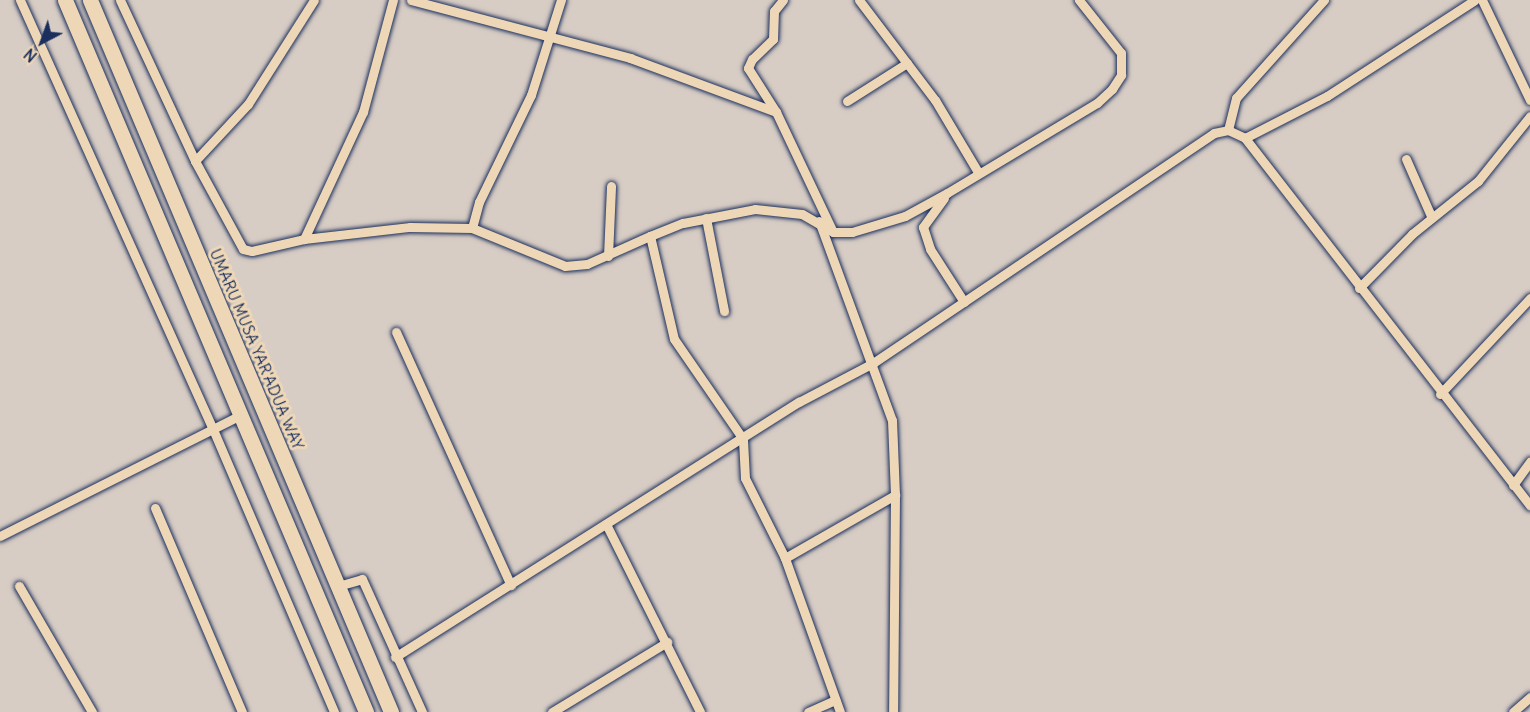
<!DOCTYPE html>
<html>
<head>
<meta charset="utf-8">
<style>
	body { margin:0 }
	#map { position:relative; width:1530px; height:712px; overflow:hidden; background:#d8cdc4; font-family:Delius,sans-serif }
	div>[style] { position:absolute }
	.roads { filter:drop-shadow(0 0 2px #1b2f5e) drop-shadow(0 0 2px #1b2f5e) }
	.street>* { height:9px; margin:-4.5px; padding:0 4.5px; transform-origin:4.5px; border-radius:4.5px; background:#eed7b6 }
	.primary>* { height:15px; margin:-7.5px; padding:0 7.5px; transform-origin:7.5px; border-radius:7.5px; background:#eed7b6 }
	span { translate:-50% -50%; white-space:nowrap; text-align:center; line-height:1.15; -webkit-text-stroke:6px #eed7b6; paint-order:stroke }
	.street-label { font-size:16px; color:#1b2f5e }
	.north { position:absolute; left:12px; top:12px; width:60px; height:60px; -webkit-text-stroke:4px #eed7b6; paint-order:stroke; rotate:221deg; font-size:16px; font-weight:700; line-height:24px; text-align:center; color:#1b2f5e }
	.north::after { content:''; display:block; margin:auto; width:21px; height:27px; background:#1b2f5e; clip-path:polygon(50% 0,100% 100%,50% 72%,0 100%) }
</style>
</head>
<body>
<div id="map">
	<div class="roads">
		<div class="street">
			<i style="left:20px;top:0;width:468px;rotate:65.8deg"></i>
			<i style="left:212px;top:427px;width:310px;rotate:66.8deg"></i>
			<i style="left:120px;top:0;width:178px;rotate:65deg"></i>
			<i style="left:195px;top:161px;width:100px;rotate:61.4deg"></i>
			<i style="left:243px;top:249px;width:9px;rotate:13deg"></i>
			<i style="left:252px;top:251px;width:53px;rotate:-13deg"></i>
			<i style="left:304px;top:239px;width:107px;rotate:-6.5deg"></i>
			<i style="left:410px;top:227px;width:62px;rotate:0.9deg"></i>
			<i style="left:472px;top:228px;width:100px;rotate:22.2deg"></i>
			<i style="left:565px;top:266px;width:22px;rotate:-5deg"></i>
			<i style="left:587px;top:264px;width:69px;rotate:-24deg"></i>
			<i style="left:411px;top:0;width:227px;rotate:14.8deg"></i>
			<i style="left:630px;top:58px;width:156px;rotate:20.3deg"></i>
			<i style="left:783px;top:0;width:14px;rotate:129deg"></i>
			<i style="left:774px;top:11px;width:28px;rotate:92deg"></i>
			<i style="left:773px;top:39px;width:29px;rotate:136deg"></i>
			<i style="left:752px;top:59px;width:10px;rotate:114deg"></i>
			<i style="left:748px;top:68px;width:52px;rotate:57.5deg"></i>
			<i style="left:776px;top:112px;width:131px;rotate:64.6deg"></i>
			<i style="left:859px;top:0;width:126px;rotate:52.8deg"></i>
			<i style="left:935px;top:100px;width:84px;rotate:59.2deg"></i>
			<i style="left:1482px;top:0;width:111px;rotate:64.4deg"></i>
			<i style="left:847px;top:101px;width:71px;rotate:-32.3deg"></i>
			<i style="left:1228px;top:130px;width:33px;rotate:-76deg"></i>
			<i style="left:1236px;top:98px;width:132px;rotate:-48.1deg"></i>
			<i style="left:1245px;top:138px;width:92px;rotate:-27.1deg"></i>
			<i style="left:1327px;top:96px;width:176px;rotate:-33deg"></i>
			<i style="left:1406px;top:159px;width:62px;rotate:66.3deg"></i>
			<i style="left:195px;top:161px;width:78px;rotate:-47.1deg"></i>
			<i style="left:248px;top:104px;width:123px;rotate:-57.6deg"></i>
			<i style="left:944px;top:198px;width:36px;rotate:126deg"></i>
			<i style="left:923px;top:227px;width:23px;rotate:72deg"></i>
			<i style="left:930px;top:249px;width:63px;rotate:57.3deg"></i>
			<i style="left:706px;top:218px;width:95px;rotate:79deg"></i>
			<i style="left:819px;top:221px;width:212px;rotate:69.9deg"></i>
			<i style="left:892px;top:420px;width:75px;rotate:87.7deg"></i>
			<i style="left:895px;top:495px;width:217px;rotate:90.5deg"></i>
			<i style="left:472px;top:228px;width:27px;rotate:-75deg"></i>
			<i style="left:479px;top:202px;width:119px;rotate:-64.1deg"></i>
			<i style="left:531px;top:95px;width:100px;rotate:-72.5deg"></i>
			<i style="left:304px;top:239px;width:140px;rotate:-65.1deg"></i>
			<i style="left:363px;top:112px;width:116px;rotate:-75deg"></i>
			<i style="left:608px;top:256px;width:70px;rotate:-87.5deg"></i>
			<i style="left:1359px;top:288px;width:76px;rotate:-45.5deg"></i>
			<i style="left:1412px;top:234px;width:85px;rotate:-38.8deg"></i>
			<i style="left:1478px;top:181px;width:83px;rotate:-51.3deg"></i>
			<i style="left:396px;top:332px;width:278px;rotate:65.6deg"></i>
			<i style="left:1440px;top:394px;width:132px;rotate:-46.8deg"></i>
			<i style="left:1513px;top:485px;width:29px;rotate:-54deg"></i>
			<i style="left:155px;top:508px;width:222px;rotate:66.9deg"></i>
			<i style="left:606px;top:524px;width:210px;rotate:63.4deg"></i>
			<i style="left:0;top:536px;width:267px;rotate:-26.7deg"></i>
			<i style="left:785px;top:558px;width:127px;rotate:-29.8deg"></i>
			<i style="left:19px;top:586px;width:146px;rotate:59.9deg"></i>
			<i style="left:338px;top:586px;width:25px;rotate:-16deg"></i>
			<i style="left:362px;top:579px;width:146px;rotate:65.7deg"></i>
			<i style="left:395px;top:657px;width:478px;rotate:-32.3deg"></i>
			<i style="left:799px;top:402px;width:84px;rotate:-27.8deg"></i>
			<i style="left:873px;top:363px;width:411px;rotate:-34deg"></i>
			<i style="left:1214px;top:133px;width:14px;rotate:-12deg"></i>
			<i style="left:1228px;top:130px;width:19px;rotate:25deg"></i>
			<i style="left:1245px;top:138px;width:465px;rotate:52.2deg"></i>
			<i style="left:552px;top:712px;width:135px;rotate:-31.3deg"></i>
			<i style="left:808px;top:712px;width:30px;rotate:-24deg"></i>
			<i style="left:840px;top:712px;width:164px;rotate:-109.7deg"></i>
			<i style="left:785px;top:558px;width:89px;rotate:-116.6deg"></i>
			<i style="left:745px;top:478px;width:39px;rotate:-93deg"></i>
			<i style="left:743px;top:439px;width:121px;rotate:-124.6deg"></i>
			<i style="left:674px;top:339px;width:106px;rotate:-103.1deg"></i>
			<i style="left:650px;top:236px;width:35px;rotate:-22deg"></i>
			<i style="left:683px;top:223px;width:73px;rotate:-11deg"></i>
			<i style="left:755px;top:209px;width:47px;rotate:6.1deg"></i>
			<i style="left:802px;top:214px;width:36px;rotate:30deg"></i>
			<i style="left:833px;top:232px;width:19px"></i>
			<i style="left:852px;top:232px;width:55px;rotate:-16.8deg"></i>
			<i style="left:905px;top:216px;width:48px;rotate:-28.7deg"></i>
			<i style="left:947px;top:193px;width:175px;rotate:-31deg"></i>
			<i style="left:1097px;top:103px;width:21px;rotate:-43deg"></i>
			<i style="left:1112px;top:89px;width:17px;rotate:-57deg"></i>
			<i style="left:1121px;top:75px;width:22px;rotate:-90deg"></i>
			<i style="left:1121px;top:53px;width:68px;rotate:-128.4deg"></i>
			<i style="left:1513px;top:712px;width:23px;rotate:-41deg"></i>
		</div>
		<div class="primary">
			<i style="left:65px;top:0;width:773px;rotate:67.08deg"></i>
			<i style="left:90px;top:0;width:773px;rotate:67.08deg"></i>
		</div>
	</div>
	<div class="street-label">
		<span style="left:257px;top:349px;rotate:67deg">UMARU MUSA YAR'ADUA WAY</span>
	</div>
	<div class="north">N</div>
</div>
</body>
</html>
